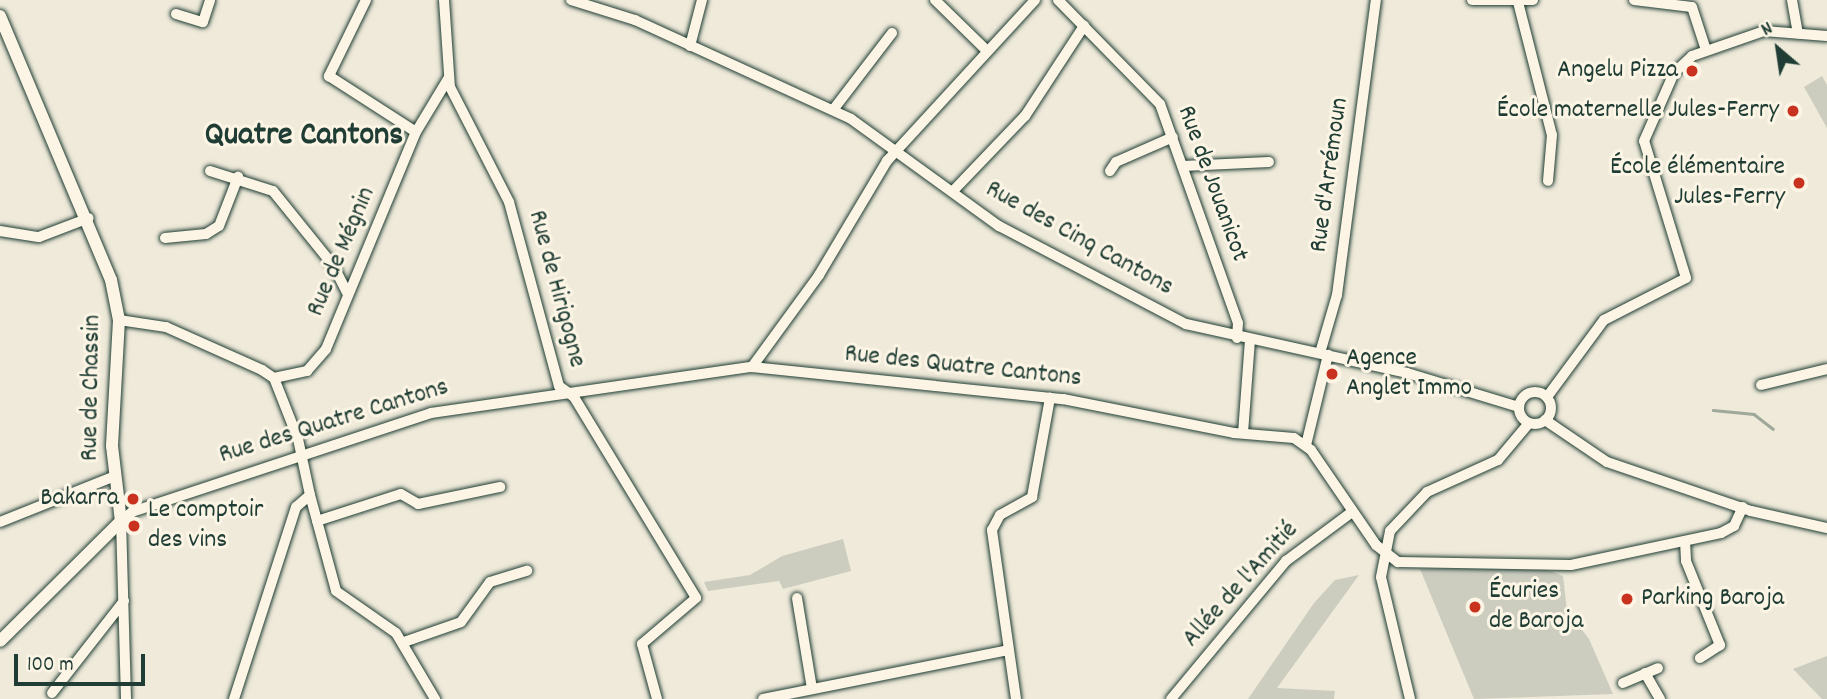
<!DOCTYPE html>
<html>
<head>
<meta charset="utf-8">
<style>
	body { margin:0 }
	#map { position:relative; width:1827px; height:699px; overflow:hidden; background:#efeada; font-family:Dekko,sans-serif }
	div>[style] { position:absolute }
	.green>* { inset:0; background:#cccdbf }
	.stream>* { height:2.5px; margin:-1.25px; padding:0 1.25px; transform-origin:1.25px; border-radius:1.25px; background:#9fa89a }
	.roads { filter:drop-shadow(0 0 2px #1f3d34) drop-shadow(0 0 2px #1f3d34) }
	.minor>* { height:10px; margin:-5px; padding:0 5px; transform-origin:5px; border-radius:5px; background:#fcf5e5 }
	.minor>.ring { margin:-5px; padding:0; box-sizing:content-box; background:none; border:10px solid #fcf5e5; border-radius:50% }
	.major>* { height:12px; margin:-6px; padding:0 6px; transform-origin:6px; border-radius:6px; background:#fcf5e5 }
	.dots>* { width:19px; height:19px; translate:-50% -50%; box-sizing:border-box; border:4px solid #fcf5e5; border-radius:50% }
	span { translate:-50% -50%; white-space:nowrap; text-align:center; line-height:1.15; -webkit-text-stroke:6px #fcf5e5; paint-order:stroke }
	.poi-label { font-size:26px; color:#1f3d34 }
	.right { translate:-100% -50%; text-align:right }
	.left { translate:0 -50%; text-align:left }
	.street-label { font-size:26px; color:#1f3d34 }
	.district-label { font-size:33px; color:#1f3d34; font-weight:700 }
	.north { position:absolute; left:1743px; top:14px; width:70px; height:70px; -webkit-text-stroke:5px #fcf5e5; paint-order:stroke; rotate:331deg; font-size:19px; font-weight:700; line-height:28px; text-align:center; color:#1f3d34 }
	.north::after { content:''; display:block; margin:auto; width:24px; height:32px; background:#1f3d34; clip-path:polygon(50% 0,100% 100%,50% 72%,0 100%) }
	.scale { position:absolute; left:14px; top:654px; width:131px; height:32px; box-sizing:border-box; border:4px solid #1f3d34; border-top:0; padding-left:9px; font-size:21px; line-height:24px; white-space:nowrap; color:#1f3d34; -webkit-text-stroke:5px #fcf5e5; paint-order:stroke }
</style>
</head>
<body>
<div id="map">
	<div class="green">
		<i style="clip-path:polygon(1822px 76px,1827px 85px,1827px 128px,1804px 87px)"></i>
		<i style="clip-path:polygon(843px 539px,851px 571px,783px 589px,779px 581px,708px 591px,704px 582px,750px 575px,782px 556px)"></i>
		<i style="clip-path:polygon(1541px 567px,1563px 576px,1567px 610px,1589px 639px,1613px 694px,1474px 699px,1420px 569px)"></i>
		<i style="clip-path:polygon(1359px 575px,1277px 688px,1335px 691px,1334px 699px,1248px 699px,1314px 603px,1335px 580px)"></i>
		<i style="clip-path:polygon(1827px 656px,1827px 699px,1822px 699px,1793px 669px)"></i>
	</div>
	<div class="stream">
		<i style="left:1713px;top:410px;width:41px;rotate:5.6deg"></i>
		<i style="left:1754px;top:414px;width:24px;rotate:38deg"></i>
	</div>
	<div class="roads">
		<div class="minor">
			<i style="left:366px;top:0;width:85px;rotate:116deg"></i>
			<i style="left:329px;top:76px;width:103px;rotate:32.8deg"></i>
			<i style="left:444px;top:0;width:87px;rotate:86.1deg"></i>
			<i style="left:450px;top:87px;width:129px;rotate:62.8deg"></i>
			<i style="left:509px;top:202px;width:191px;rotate:74.8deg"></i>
			<i style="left:559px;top:386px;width:19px;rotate:36deg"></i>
			<i style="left:574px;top:397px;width:235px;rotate:58.7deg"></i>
			<i style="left:696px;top:598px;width:71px;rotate:139.6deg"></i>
			<i style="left:642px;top:644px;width:57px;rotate:74.7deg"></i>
			<i style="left:571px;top:0;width:67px;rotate:17.4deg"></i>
			<i style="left:635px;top:20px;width:238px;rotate:24.6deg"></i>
			<i style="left:851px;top:119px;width:183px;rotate:35.9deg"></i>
			<i style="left:999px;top:226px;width:211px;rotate:27.7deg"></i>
			<i style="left:1186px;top:324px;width:226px;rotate:12.5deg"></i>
			<i style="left:1407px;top:373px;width:117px;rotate:16.9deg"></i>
			<i style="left:935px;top:0;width:71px;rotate:44.4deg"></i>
			<i style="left:1058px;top:0;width:146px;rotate:45.6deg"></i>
			<i style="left:1160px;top:104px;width:232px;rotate:70.4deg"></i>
			<i style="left:1238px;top:323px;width:15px;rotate:94deg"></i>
			<i style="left:1472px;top:0;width:61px"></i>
			<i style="left:1634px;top:0;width:58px;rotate:6.9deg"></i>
			<i style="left:1692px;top:7px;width:45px;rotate:72deg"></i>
			<i style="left:1792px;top:0;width:34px;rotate:80deg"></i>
			<i style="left:1518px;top:2px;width:137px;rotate:75.7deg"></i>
			<i style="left:1552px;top:135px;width:46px;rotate:95deg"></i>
			<i style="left:176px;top:14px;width:28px;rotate:17deg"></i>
			<i style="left:203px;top:22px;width:23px;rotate:-72deg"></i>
			<i style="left:690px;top:46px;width:48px;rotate:-75.4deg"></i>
			<i style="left:833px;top:110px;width:97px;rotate:-52.5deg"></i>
			<i style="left:1183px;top:166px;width:86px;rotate:-2.7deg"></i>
			<i style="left:210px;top:171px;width:66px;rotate:17.6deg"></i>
			<i style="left:273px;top:191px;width:95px;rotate:51deg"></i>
			<i style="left:333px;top:265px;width:31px;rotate:63deg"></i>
			<i style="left:1110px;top:171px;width:11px;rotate:-56deg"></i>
			<i style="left:1116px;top:162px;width:62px;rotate:-23.7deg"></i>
			<i style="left:953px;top:191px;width:104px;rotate:-46.2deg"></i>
			<i style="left:1025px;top:116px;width:108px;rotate:-56.8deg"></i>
			<i style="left:0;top:231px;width:39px;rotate:9deg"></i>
			<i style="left:39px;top:237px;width:53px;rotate:-20.8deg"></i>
			<i style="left:165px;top:238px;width:41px;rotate:-5.6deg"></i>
			<i style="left:206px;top:234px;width:15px;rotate:-32deg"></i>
			<i style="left:219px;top:226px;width:53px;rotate:-68.8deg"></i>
			<i style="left:119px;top:320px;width:48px;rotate:8.5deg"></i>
			<i style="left:166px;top:327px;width:105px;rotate:24.1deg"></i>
			<i style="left:262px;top:370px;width:14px;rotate:34deg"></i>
			<i style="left:274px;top:378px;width:66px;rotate:68.5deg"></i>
			<i style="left:298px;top:439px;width:57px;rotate:77.9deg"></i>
			<i style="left:310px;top:495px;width:18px;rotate:139deg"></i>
			<i style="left:296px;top:507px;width:202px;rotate:107.9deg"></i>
			<i style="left:1320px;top:353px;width:60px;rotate:-73.7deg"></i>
			<i style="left:1337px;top:295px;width:298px;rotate:-82.5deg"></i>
			<i style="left:752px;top:367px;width:114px;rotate:-53.9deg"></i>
			<i style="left:819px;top:275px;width:133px;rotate:-59.2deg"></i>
			<i style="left:887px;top:161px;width:219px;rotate:-47.4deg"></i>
			<i style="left:274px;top:378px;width:34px;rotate:-12deg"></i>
			<i style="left:307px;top:371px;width:29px;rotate:-49deg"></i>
			<i style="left:326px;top:349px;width:235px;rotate:-67.5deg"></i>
			<i style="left:416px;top:132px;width:62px;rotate:-58.9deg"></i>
			<i style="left:1761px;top:385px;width:68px;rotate:-13.6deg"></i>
			<i class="ring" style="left:1519px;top:392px;width:22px;height:22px"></i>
			<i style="left:1547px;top:397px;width:96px;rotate:-53.5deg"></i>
			<i style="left:1604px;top:320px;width:92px;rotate:-27.1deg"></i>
			<i style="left:1686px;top:278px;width:143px;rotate:-107deg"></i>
			<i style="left:1644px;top:141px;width:74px;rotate:-66.2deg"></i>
			<i style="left:1674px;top:73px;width:25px;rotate:-43deg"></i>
			<i style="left:1692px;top:56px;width:76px;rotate:-19.1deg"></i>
			<i style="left:1764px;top:31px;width:63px;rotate:4.5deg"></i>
			<i style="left:1545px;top:420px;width:75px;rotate:34.1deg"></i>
			<i style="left:1607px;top:462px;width:152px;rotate:18.8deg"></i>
			<i style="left:1751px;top:511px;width:78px;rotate:12.6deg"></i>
			<i style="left:1243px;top:433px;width:93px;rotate:-85.7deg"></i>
			<i style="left:1306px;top:445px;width:93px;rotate:-76.3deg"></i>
			<i style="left:310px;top:495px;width:99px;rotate:74.8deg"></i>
			<i style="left:336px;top:591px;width:73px;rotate:35deg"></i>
			<i style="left:396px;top:633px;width:77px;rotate:59.4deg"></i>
			<i style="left:317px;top:521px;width:88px;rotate:-17.8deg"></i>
			<i style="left:401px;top:494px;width:20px;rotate:30deg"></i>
			<i style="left:418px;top:504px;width:84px;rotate:-11.7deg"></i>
			<i style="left:0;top:522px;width:124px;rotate:-21.8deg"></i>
			<i style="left:1685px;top:541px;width:20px;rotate:87deg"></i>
			<i style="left:1686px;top:561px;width:91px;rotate:68deg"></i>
			<i style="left:1720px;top:645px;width:24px;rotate:147deg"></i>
			<i style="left:797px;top:598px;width:92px;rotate:80.6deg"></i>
			<i style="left:404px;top:642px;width:60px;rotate:-19.3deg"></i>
			<i style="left:461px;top:622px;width:49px;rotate:-54.1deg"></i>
			<i style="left:490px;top:582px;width:39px;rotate:-17deg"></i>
			<i style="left:1645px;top:673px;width:30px;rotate:60deg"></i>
			<i style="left:1623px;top:683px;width:38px;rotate:-23deg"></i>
			<i style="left:52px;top:693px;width:117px;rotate:-52deg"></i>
			<i style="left:126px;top:699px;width:178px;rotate:-91.6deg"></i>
			<i style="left:121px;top:521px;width:14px;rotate:-39deg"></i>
			<i style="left:132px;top:512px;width:315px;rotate:-18.3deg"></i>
			<i style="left:431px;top:413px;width:324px;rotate:-8.2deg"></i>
			<i style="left:752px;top:367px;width:313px;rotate:5.9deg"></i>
			<i style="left:1063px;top:399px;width:174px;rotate:11.2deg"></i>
			<i style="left:1234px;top:433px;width:60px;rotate:4.8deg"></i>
			<i style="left:1294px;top:438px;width:21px;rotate:35deg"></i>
			<i style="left:1311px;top:450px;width:115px;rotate:55.6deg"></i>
			<i style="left:1376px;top:545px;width:28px;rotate:38deg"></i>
			<i style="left:1398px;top:562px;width:173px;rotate:1deg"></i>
			<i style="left:1571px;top:565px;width:153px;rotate:-12deg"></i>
			<i style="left:1721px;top:533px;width:15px;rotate:-28deg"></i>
			<i style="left:1734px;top:526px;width:21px;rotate:-65deg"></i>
			<i style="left:763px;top:699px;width:250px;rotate:-11.3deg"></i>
			<i style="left:1016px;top:699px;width:171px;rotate:-98.1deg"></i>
			<i style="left:992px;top:530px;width:17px;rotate:-62deg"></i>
			<i style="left:1000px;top:515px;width:37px;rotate:-29deg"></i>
			<i style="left:1032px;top:497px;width:101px;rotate:-79.7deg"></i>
			<i style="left:1171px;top:699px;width:180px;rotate:-50.2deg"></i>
			<i style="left:1286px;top:561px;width:82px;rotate:-36.6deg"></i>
			<i style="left:1410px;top:699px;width:125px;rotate:-103.4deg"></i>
			<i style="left:1381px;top:577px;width:47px;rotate:-78.9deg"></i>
			<i style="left:1390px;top:531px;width:54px;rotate:-46.5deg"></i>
			<i style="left:1427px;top:492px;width:78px;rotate:-24.3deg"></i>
			<i style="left:1498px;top:460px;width:48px;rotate:-50deg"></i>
		</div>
		<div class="major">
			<i style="left:0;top:16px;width:286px;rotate:67.2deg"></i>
			<i style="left:111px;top:280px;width:41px;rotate:78.7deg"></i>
			<i style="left:119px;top:320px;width:126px;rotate:93.2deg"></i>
			<i style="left:112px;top:446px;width:76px;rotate:83.2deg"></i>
			<i style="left:121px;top:521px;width:170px;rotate:135.2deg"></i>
		</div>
	</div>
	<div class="dots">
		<i style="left:1692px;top:71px;background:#c8321e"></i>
		<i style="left:1793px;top:111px;background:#c8321e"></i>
		<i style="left:1799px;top:183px;background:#c8321e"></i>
		<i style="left:1332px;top:374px;background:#c8321e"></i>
		<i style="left:133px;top:499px;background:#c8321e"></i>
		<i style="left:134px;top:526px;background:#c8321e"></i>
		<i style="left:1627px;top:599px;background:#c8321e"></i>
		<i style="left:1475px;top:607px;background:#c8321e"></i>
	</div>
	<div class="poi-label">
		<span class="right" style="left:1678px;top:71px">Angelu Pizza</span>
		<span class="right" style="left:1779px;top:111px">École maternelle Jules-Ferry</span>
		<span class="right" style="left:1785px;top:183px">École élémentaire<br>Jules-Ferry</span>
		<span class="left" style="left:1346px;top:374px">Agence<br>Anglet Immo</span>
		<span class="right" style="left:119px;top:499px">Bakarra</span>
		<span class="left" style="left:148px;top:526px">Le comptoir<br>des vins</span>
		<span class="left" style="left:1489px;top:607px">Écuries<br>de Baroja</span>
		<span class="left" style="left:1641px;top:599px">Parking Baroja</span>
	</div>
	<div class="street-label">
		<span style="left:1330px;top:175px;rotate:-82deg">Rue d'Arrémoun</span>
		<span style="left:1212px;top:184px;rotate:70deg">Rue de Jouanicot</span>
		<span style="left:1079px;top:239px;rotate:29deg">Rue des Cinq Cantons</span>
		<span style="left:342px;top:252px;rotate:-67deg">Rue de Mégnin</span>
		<span style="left:556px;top:289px;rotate:75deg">Rue de Hirigogne</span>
		<span style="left:963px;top:367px;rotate:6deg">Rue des Quatre Cantons</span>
		<span style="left:92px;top:388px;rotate:-89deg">Rue de Chassin</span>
		<span style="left:334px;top:422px;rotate:-17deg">Rue des Quatre Cantons</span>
		<span style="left:1241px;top:585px;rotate:-48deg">Allée de l'Amitié</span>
	</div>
	<div class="district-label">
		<span style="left:304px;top:137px">Quatre Cantons</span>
	</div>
	<div class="north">N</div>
	<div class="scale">100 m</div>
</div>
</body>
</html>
